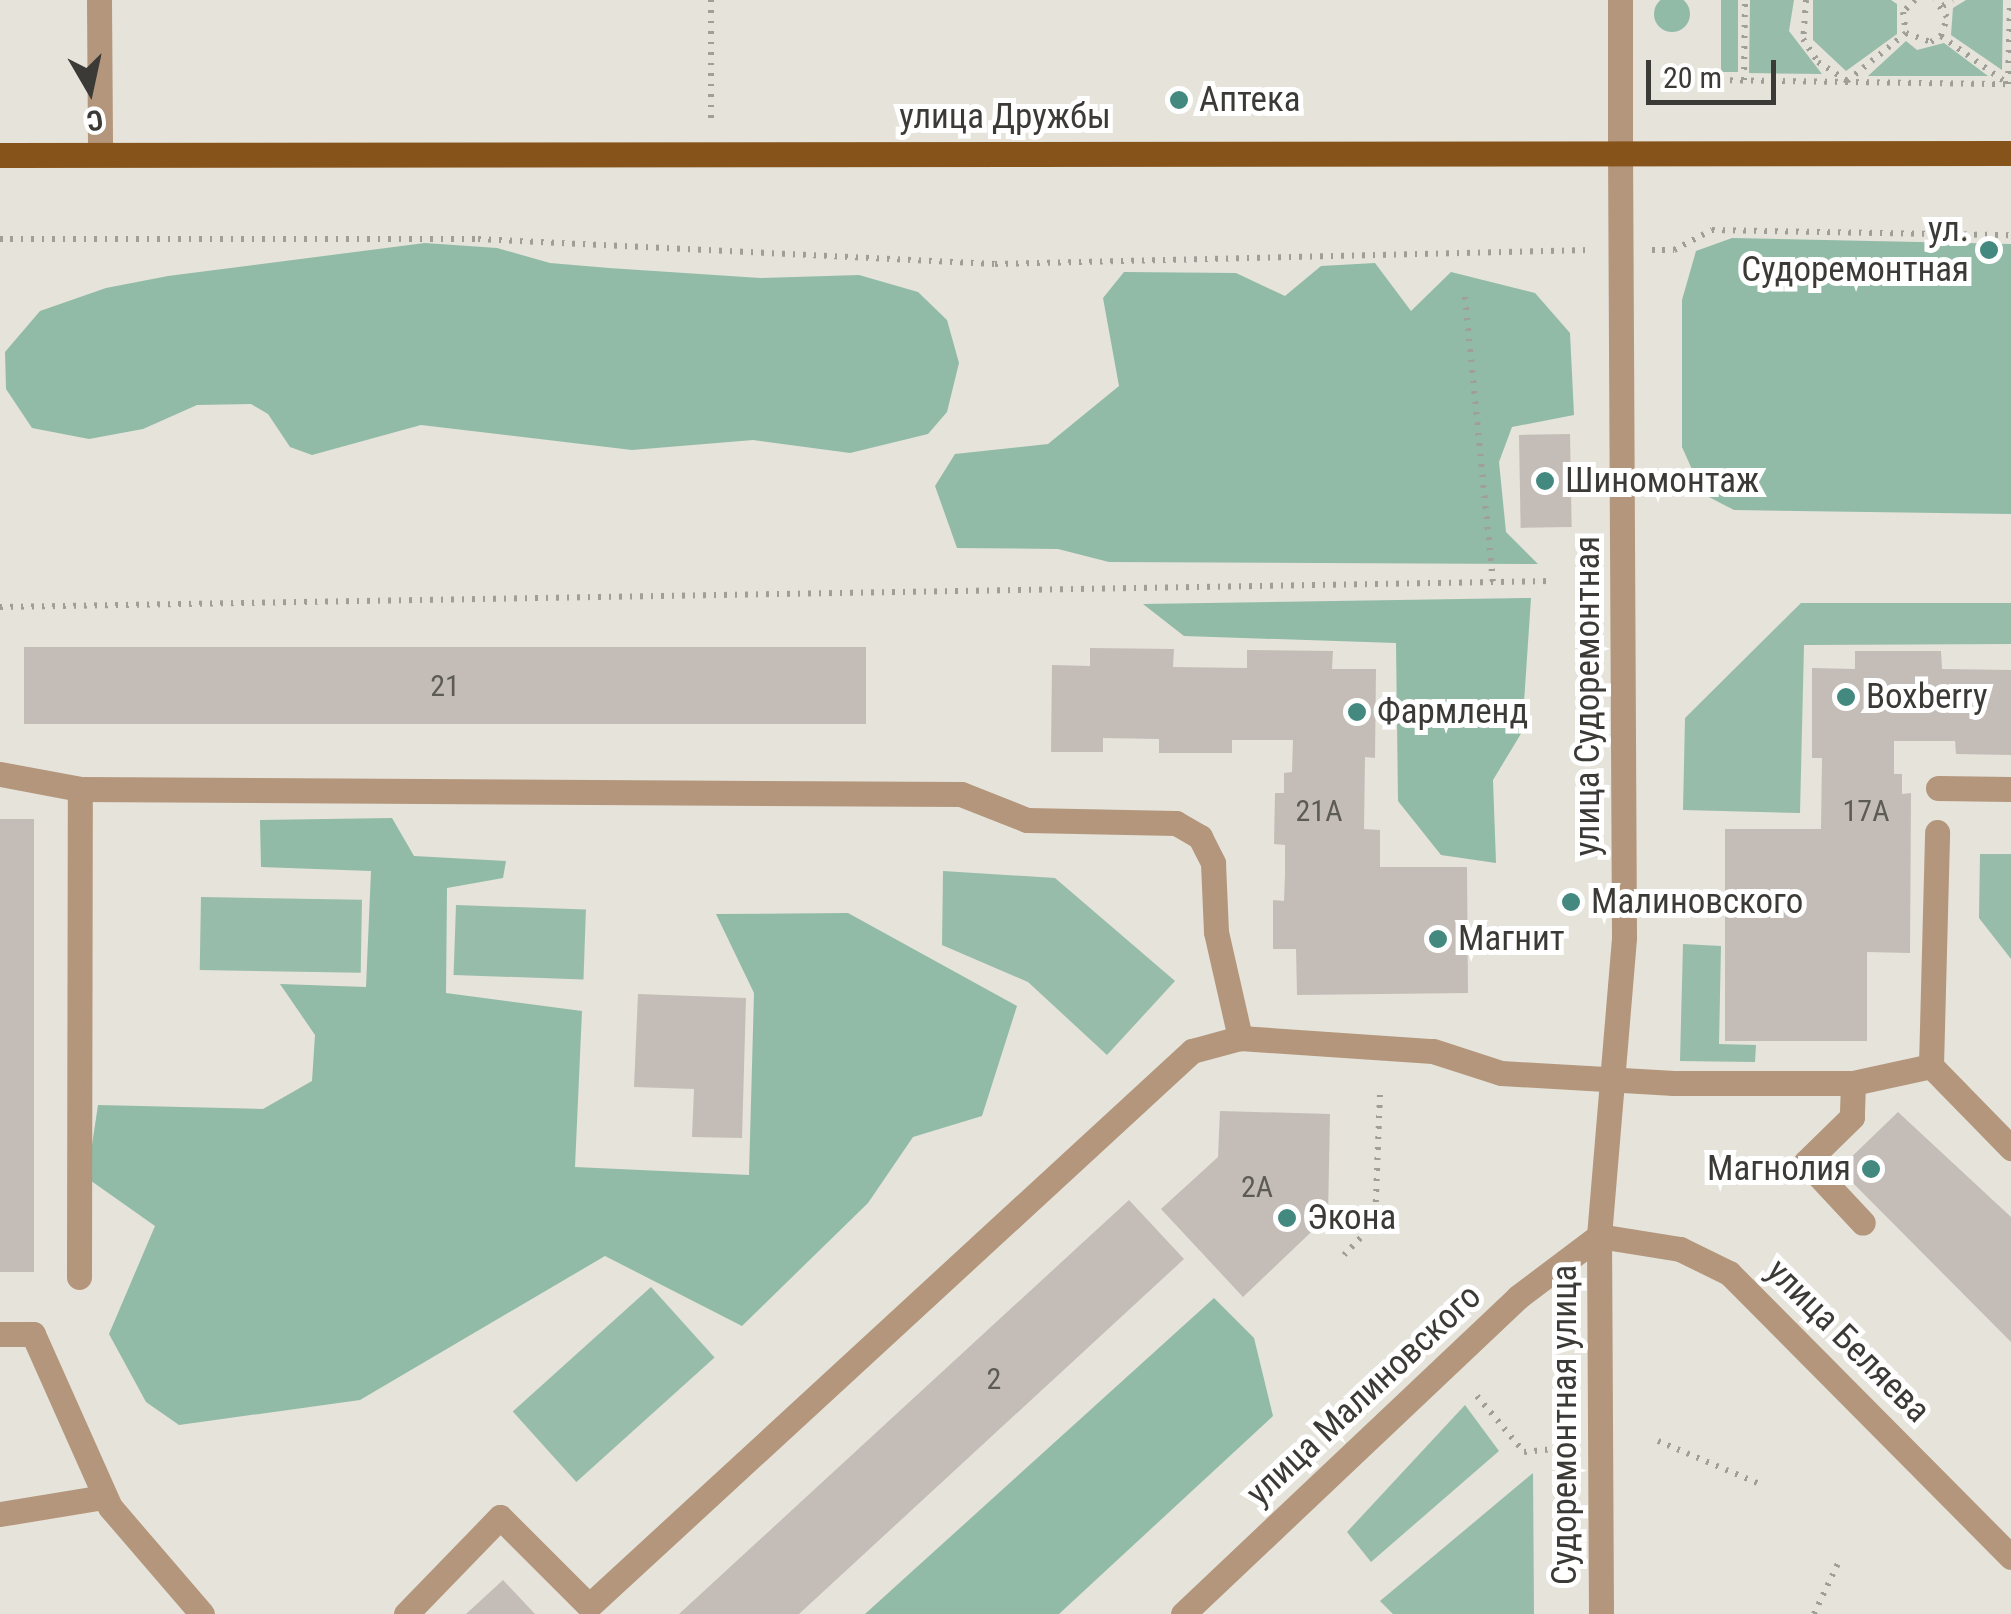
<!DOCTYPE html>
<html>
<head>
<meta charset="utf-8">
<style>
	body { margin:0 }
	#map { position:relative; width:2011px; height:1614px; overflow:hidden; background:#e5e3da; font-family:"Roboto Condensed",sans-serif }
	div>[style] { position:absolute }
	.green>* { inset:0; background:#97bca9; transform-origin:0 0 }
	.forest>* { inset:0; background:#91bba6 }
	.round { border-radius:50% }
	.building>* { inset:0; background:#c4bdb7; transform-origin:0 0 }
	.path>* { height:6px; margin-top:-3px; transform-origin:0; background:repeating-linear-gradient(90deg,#9f9e97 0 2.5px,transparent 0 10.5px) }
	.service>* { height:25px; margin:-12.5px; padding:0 12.5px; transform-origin:12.5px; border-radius:12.5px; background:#b3967b }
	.minor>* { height:25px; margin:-12.5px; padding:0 12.5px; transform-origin:12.5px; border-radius:12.5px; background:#b3967b }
	.tertiary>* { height:25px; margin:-12.5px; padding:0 12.5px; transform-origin:12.5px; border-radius:12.5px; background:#b3967b }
	.primary>* { height:25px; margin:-12.5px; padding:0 12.5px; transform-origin:12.5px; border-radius:12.5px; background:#86541b }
	.dots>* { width:28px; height:28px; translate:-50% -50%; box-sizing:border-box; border:5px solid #fff; border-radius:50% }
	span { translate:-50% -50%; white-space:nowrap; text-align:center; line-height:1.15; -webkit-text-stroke:10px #fff; paint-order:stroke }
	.number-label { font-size:30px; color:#5d5b56 }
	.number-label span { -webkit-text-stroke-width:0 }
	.poi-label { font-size:35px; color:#3b3a36 }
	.left { translate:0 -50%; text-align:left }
	.right { translate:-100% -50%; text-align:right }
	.street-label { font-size:35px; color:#3b3a36 }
	.north { position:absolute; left:40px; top:40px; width:100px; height:100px; -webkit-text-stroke:8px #fff; paint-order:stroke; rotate:171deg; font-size:28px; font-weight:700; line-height:40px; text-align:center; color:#3b3a36 }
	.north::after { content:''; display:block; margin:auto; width:35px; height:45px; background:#3b3a36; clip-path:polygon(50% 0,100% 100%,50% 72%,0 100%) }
	.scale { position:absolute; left:1646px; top:60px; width:130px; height:45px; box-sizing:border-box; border:5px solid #3b3a36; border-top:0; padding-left:12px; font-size:30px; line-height:35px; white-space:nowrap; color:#3b3a36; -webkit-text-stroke:8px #fff; paint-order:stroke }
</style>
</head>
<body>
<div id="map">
	<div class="green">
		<i style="left:1721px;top:0;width:17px;height:72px"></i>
		<i style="clip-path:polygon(1750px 0,1794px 0,1789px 31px,1822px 74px,1749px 73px)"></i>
		<i style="clip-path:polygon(1813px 0,1891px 0,1897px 4px,1897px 34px,1846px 71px,1813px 40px)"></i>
		<i style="clip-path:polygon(1966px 0,2003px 0,2002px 70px,1951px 35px,1953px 8px)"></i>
		<i style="clip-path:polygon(1906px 41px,1917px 50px,1944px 43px,1988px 76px,1868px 76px)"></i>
		<i style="clip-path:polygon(1801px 603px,2011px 603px,2011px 644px,1804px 645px,1800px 813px,1683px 810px,1685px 718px)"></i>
		<i style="clip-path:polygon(1980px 854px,2011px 854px,2011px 959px,1979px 918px)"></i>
		<i style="clip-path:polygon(943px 871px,1055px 878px,1175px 981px,1107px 1055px,1028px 982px,942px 945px)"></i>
		<i style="left:201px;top:897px;width:161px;height:73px;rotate:1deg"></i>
		<i style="left:456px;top:905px;width:130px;height:70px;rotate:2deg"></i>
		<i style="clip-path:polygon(1683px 944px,1721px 946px,1719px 1044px,1756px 1045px,1755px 1062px,1680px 1061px)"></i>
		<i style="left:651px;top:1287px;width:95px;height:186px;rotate:48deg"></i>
		<i style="clip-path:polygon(1465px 1405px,1499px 1451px,1371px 1562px,1347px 1532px)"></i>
		<i style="clip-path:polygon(1533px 1473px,1534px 1614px,1393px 1614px,1380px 1601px)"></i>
	</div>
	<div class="forest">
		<i class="round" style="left:1654px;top:-4px;width:36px;height:36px"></i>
		<i style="clip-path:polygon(1732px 238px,2011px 244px,2011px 514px,1734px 510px,1703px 494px,1682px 447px,1682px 300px,1696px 251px)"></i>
		<i style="clip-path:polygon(425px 243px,497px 248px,550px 263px,609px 268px,760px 278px,859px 275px,918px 292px,947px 320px,959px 363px,947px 412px,928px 434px,850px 453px,753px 440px,632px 450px,421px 425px,312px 455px,290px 447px,268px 414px,251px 404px,197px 405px,143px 429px,89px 439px,32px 428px,6px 389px,5px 352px,40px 311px,106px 288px,168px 276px)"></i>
		<i style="clip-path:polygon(1375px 263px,1411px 311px,1451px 272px,1535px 293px,1570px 333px,1574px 415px,1512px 427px,1499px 462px,1506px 532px,1538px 564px,1109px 562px,1058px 549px,957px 548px,935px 486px,955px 454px,1048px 444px,1119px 386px,1103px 298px,1124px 272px,1236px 273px,1285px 296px,1321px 266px)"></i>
		<i style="clip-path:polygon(1531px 598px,1522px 732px,1493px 780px,1496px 863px,1441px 855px,1398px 801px,1396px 643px,1184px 636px,1143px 604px)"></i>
		<i style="clip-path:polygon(392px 818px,414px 856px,506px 861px,503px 878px,447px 888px,446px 993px,582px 1011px,575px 1167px,749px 1175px,754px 993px,716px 914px,848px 913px,1017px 1006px,982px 1116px,913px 1137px,868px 1203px,742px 1326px,605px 1256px,360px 1400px,179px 1425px,146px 1402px,109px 1334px,155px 1226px,87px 1178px,98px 1105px,263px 1109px,312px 1081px,315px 1035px,280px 984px,366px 987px,371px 871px,261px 867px,260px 820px)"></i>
		<i style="clip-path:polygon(1214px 1298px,1254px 1338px,1273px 1416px,1059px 1614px,865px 1614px)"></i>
	</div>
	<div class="building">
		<i style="left:1570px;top:434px;width:93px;height:51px;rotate:89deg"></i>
		<i style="left:866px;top:647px;width:77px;height:842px;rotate:90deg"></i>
		<i style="clip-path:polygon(1090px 648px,1174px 649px,1173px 667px,1247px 668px,1247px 650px,1333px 651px,1332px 669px,1376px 669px,1375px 758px,1365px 757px,1364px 829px,1380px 830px,1380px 867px,1467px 867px,1468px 993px,1297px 995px,1296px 949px,1273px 949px,1273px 900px,1284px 901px,1285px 874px,1285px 845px,1274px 844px,1275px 793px,1284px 793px,1284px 773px,1292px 772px,1293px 740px,1232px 740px,1232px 753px,1159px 753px,1159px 739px,1103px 738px,1103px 752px,1051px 752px,1052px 665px,1090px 666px)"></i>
		<i style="clip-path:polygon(1855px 651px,1941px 651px,1942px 669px,2011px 670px,2011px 755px,1956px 754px,1955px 741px,1894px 741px,1894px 774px,1902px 774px,1902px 794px,1911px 793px,1910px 953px,1867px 952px,1867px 1041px,1725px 1041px,1725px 829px,1821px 829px,1822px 758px,1812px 758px,1812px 668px,1855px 669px)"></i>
		<i style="left:0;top:819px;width:34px;height:453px"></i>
		<i style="clip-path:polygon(638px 994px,746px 998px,742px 1138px,692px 1137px,694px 1089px,634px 1087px)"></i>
		<i style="clip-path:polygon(1220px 1111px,1330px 1114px,1328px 1216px,1243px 1297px,1161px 1209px,1218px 1157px)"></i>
		<i style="clip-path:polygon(1898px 1112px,2011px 1217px,2011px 1342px,1839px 1169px)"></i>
		<i style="clip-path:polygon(1129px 1200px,1184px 1259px,799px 1614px,679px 1614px)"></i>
		<i style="clip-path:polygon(503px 1580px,535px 1614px,466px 1614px)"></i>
	</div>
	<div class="path">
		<i style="left:711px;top:0;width:124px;rotate:90deg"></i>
		<i style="left:1806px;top:0;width:39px;rotate:94deg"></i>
		<i style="left:1803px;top:39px;width:27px;rotate:57deg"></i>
		<i style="left:1818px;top:62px;width:35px;rotate:33deg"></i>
		<i style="left:1847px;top:81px;width:76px;rotate:-39.1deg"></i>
		<i style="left:1915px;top:0;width:17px;rotate:135deg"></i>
		<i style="left:1903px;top:12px;width:21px;rotate:82deg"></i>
		<i style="left:1906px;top:33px;width:27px;rotate:20deg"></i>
		<i style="left:1931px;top:42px;width:12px;rotate:-31deg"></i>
		<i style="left:1941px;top:36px;width:20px;rotate:-72deg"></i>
		<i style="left:1947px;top:17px;width:21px;rotate:-125deg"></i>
		<i style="left:1943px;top:6px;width:11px;rotate:-34deg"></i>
		<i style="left:1941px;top:36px;width:82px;rotate:35.6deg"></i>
		<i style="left:2008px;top:84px;width:84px;rotate:-88.6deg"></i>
		<i style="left:1709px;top:80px;width:302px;rotate:0.8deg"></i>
		<i style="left:1744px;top:80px;width:80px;rotate:-89.3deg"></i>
		<i style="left:0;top:239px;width:478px"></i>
		<i style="left:478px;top:239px;width:518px;rotate:2.77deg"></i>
		<i style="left:995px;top:264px;width:595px;rotate:-1.35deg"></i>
		<i style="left:1652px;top:250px;width:22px"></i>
		<i style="left:1674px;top:250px;width:43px;rotate:-27.8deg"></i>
		<i style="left:1712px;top:230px;width:299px;rotate:1deg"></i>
		<i style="left:1465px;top:297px;width:286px;rotate:84.4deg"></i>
		<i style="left:0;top:607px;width:1553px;rotate:-0.96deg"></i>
		<i style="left:1344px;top:1255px;width:45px;rotate:-45.9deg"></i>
		<i style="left:1375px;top:1223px;width:131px;rotate:-87.8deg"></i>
		<i style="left:1477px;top:1396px;width:73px;rotate:50deg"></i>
		<i style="left:1524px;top:1452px;width:29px;rotate:-6deg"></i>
		<i style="left:1658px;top:1441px;width:113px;rotate:22.9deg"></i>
		<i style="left:1814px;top:1614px;width:59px;rotate:-64.7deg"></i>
	</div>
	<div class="service">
		<i style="left:0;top:774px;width:81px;rotate:10.6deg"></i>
		<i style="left:1938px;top:788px;width:73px;rotate:0.8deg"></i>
		<i style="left:1931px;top:1066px;width:115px;rotate:45.7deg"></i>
		<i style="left:1853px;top:1083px;width:34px;rotate:92deg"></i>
		<i style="left:1852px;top:1117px;width:64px;rotate:135.6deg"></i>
		<i style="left:1806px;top:1162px;width:83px;rotate:46.9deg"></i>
		<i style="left:79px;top:1277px;width:488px;rotate:-89.9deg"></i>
		<i style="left:80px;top:789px;width:881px;rotate:0.33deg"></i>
		<i style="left:961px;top:794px;width:71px;rotate:21.5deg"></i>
		<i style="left:1027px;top:820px;width:149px;rotate:1.2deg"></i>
		<i style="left:1176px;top:823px;width:28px;rotate:30deg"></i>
		<i style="left:1200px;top:837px;width:29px;rotate:63deg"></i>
		<i style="left:1213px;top:863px;width:69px;rotate:87.5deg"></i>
		<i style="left:1216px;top:932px;width:109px;rotate:77.2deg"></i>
		<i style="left:1240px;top:1038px;width:193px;rotate:3.9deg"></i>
		<i style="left:1433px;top:1051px;width:71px;rotate:17.9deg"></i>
		<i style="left:1501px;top:1073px;width:173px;rotate:3.3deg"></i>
		<i style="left:1674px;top:1083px;width:179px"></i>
		<i style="left:1853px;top:1083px;width:80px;rotate:-12.3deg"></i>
		<i style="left:1931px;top:1066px;width:234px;rotate:-88.5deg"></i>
		<i style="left:0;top:1334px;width:33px"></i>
		<i style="left:33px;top:1334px;width:189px;rotate:66deg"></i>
		<i style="left:110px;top:1507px;width:141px;rotate:49.3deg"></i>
		<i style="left:0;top:1514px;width:105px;rotate:-9.3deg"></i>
		<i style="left:406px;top:1614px;width:135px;rotate:-45.9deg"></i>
		<i style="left:500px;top:1517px;width:126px;rotate:45deg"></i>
		<i style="left:589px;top:1606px;width:820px;rotate:-42.63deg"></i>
		<i style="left:1192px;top:1051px;width:50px;rotate:-15.2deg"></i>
	</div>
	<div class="minor">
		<i style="left:99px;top:0;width:154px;rotate:89.6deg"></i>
		<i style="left:1620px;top:0;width:156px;rotate:90deg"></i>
		<i style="left:1599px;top:1236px;width:82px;rotate:9.1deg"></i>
		<i style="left:1680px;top:1249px;width:55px;rotate:26.1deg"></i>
		<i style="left:1729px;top:1273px;width:400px;rotate:45.2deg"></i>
	</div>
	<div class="tertiary">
		<i style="left:1183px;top:1614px;width:461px;rotate:-43.4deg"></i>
		<i style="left:1518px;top:1297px;width:101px;rotate:-37deg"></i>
		<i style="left:1601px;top:1614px;width:378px;rotate:-90.3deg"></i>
		<i style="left:1599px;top:1236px;width:300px;rotate:-85.2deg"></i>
		<i style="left:1624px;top:937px;width:781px;rotate:-90.29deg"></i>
	</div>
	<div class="primary">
		<i style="left:0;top:155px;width:2011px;rotate:-0.06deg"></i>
	</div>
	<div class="dots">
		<i style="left:1179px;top:100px;background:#448980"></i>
		<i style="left:1989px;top:250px;background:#448980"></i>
		<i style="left:1545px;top:481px;background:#448980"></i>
		<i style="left:1846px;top:697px;background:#448980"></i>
		<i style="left:1357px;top:712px;background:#448980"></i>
		<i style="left:1571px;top:902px;background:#448980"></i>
		<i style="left:1438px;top:939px;background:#448980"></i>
		<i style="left:1871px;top:1169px;background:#448980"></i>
		<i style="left:1287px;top:1218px;background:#448980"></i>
	</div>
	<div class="number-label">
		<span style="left:445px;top:686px">21</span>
		<span style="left:1319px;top:811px">21А</span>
		<span style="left:1866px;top:811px">17А</span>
		<span style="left:1257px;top:1187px">2А</span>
		<span style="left:994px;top:1379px">2</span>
	</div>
	<div class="poi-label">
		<span class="left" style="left:1199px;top:100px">Аптека</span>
		<span class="right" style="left:1969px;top:250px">ул.<br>Судоремонтная</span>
		<span class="left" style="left:1565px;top:481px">Шиномонтаж</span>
		<span class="left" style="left:1866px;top:697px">Boxberry</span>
		<span class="left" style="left:1377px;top:712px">Фармленд</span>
		<span class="left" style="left:1591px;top:902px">Малиновского</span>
		<span class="left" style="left:1458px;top:939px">Магнит</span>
		<span class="right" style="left:1851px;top:1169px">Магнолия</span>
		<span class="left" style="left:1307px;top:1218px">Экона</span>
	</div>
	<div class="street-label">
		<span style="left:1005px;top:117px">улица Дружбы</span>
		<span style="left:1588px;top:696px;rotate:-90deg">улица Судоремонтная</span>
		<span style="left:1848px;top:1341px;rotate:45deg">улица Беляева</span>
		<span style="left:1364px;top:1395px;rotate:-43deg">улица Малиновского</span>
		<span style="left:1565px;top:1425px;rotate:-90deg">Судоремонтная улица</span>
	</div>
	<div class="north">С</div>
	<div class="scale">20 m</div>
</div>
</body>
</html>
